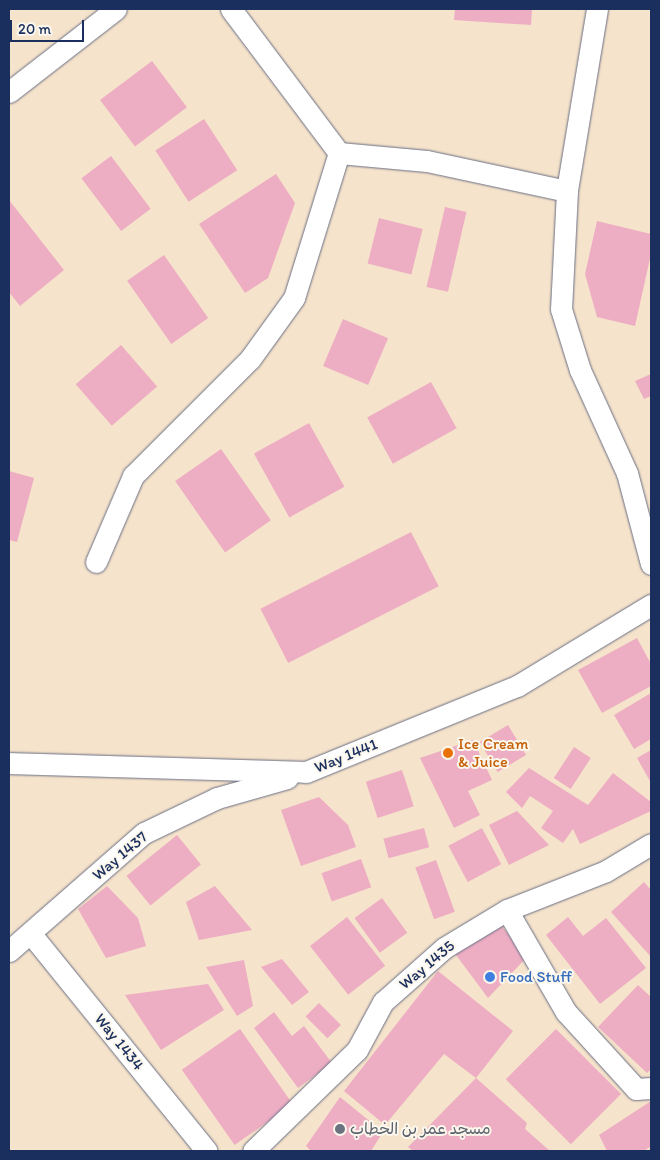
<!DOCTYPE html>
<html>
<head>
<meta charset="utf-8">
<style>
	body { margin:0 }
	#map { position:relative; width:660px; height:1160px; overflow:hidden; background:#f6e3cb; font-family:Itim,"Playpen Sans Arabic",sans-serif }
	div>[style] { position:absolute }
	.building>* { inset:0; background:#edaec3; transform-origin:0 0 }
	.roads { filter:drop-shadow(0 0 1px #686e84) drop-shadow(0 0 1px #686e84) }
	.street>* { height:21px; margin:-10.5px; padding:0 10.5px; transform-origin:10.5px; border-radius:10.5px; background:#fff }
	.dots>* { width:14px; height:14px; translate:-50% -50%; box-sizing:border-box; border:2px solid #fbf7ec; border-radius:50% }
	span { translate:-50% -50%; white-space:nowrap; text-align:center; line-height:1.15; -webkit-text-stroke:4px #fbf7ec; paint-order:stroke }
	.food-label { font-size:16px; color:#c56008 }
	.left { translate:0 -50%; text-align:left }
	.street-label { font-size:16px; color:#1b2f5e }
	.shop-label { font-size:16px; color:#366cbe }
	.worship-label { font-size:16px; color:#5b616d }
	.frame { position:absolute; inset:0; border:10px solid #1b2f5e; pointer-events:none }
	.scale { position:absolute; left:10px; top:20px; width:74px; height:22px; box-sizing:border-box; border:2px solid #1b2f5e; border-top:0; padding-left:6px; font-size:15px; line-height:18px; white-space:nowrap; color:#1b2f5e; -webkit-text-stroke:4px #fbf7ec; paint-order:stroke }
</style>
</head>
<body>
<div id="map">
	<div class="building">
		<i style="clip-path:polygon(455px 9px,532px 9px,531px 25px,454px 20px)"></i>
		<i style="left:152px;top:61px;width:58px;height:65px;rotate:53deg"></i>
		<i style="left:204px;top:119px;width:61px;height:58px;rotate:57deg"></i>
		<i style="left:111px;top:156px;width:66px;height:37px;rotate:53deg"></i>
		<i style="clip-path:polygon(276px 174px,295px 203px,268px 278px,245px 293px,199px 224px)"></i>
		<i style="clip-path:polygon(9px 200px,64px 270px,20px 306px,9px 292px)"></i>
		<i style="left:445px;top:207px;width:22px;height:82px;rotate:13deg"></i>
		<i style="left:379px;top:218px;width:45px;height:47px;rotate:14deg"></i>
		<i style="clip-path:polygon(597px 221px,651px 234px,651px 254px,635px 326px,597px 317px,585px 274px)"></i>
		<i style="left:164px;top:255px;width:77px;height:45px;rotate:55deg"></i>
		<i style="left:343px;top:319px;width:49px;height:51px;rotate:23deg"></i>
		<i style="left:121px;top:345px;width:55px;height:60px;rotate:49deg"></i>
		<i style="clip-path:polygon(651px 374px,651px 396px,644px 399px,635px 381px)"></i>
		<i style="left:431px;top:382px;width:53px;height:73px;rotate:61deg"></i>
		<i style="left:309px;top:423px;width:73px;height:63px;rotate:61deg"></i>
		<i style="left:221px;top:449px;width:87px;height:56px;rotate:55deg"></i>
		<i style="clip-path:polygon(9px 471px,34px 478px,17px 542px,9px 540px)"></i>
		<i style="left:411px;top:532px;width:61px;height:169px;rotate:63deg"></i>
		<i style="clip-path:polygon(637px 638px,651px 664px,651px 686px,602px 713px,578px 670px)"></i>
		<i style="clip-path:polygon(651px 693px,651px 739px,634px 749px,614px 715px)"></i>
		<i style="left:508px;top:725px;width:35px;height:33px;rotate:59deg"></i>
		<i style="clip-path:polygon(473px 740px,492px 780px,468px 791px,480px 815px,454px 828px,420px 758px)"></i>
		<i style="left:574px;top:747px;width:20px;height:37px;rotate:33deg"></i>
		<i style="clip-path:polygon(651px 750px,651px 783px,637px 758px)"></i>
		<i style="clip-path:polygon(529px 768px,588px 805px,613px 773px,651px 802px,651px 811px,580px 844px,573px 829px,563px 843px,541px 828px,553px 811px,530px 796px,522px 808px,506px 792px)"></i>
		<i style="left:402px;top:770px;width:38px;height:38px;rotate:72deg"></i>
		<i style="clip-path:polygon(319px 797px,348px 825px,356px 847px,301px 866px,281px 810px)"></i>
		<i style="clip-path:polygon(517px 811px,549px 845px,509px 865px,489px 825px)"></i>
		<i style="left:424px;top:828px;width:20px;height:42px;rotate:75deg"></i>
		<i style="left:482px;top:828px;width:41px;height:38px;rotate:62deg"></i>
		<i style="left:177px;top:835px;width:38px;height:65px;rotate:51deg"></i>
		<i style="left:361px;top:859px;width:30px;height:42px;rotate:70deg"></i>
		<i style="left:436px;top:860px;width:55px;height:22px;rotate:70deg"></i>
		<i style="clip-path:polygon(644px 882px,651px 890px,651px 957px,611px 912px)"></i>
		<i style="clip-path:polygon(107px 886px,138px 918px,146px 946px,106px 958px,78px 909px)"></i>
		<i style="clip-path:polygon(215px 886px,252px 930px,199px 940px,186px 902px)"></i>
		<i style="left:382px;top:898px;width:43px;height:34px;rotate:54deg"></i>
		<i style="left:347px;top:917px;width:62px;height:47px;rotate:52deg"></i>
		<i style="clip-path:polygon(568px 917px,583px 936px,606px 918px,646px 968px,600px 1004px,546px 935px)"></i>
		<i style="clip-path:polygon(500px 924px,527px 957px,488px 998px,453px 951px)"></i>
		<i style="clip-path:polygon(282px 959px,309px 992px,292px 1005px,261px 967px)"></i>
		<i style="clip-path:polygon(244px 960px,253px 1006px,237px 1016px,206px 967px)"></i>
		<i style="clip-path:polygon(438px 971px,513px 1031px,476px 1078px,444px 1054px,385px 1125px,344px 1091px)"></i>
		<i style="clip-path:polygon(208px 984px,224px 1010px,161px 1050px,125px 995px)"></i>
		<i style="clip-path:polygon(638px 985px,651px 997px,651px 1069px,647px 1073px,598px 1027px)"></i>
		<i style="left:319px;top:1003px;width:31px;height:19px;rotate:45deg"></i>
		<i style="clip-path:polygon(274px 1012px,292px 1036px,304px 1026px,332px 1063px,298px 1088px,254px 1028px)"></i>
		<i style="left:240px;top:1029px;width:92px;height:71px;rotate:55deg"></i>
		<i style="left:556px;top:1029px;width:92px;height:71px;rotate:45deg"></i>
		<i style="clip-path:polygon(476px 1078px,527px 1123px,525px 1129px,550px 1151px,413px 1151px,408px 1147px)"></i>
		<i style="clip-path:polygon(340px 1097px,383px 1132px,371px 1151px,311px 1151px,306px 1146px)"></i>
		<i style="clip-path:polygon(651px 1101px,651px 1146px,644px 1151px,607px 1151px,599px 1135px)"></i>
	</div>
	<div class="roads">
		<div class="street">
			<i style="left:597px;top:9px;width:184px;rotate:99.4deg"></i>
			<i style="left:567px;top:191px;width:118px;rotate:92.9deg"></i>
			<i style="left:561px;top:309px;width:64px;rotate:72.7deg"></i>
			<i style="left:580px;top:370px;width:113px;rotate:65.5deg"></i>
			<i style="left:627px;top:473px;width:94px;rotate:75.2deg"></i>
			<i style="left:9px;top:92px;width:135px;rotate:-37.8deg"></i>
			<i style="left:339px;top:153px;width:88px;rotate:5.2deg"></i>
			<i style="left:427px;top:161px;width:143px;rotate:12.1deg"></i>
			<i style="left:96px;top:562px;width:94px;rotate:-66.7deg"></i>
			<i style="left:133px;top:476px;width:165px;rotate:-45deg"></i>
			<i style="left:250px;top:359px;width:75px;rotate:-54.2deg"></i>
			<i style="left:294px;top:298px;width:152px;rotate:-72.8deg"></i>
			<i style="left:339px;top:153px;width:180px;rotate:-126.9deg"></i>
			<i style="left:9px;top:763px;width:297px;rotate:1.7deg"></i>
			<i style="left:306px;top:772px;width:228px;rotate:-22.2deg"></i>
			<i style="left:517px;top:686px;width:157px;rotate:-31.2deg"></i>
			<i style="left:507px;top:910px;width:118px;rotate:60deg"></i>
			<i style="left:566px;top:1012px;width:104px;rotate:47.7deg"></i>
			<i style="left:636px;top:1089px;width:15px;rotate:-4deg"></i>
			<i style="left:31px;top:934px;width:279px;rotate:51deg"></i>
			<i style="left:9px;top:951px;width:179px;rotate:-41.2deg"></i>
			<i style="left:144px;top:833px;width:81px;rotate:-25.6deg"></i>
			<i style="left:217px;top:798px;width:73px;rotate:-15.9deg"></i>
			<i style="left:253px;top:1151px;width:145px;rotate:-44.2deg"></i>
			<i style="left:357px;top:1050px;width:55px;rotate:-61.6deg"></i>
			<i style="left:383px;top:1002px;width:81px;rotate:-41.5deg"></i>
			<i style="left:444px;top:948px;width:74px;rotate:-31.1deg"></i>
			<i style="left:507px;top:910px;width:106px;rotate:-21.5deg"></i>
			<i style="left:606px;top:871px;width:52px;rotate:-31deg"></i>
		</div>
	</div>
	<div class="dots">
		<i style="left:448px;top:753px;background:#e8710a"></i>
		<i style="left:490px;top:977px;background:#3f7fe0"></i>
		<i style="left:340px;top:1129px;background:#6b7280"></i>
	</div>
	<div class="food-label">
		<span class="left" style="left:458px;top:753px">Ice Cream<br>&amp; Juice</span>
	</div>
	<div class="street-label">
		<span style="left:346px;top:756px;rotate:-22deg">Way 1441</span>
		<span style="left:120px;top:856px;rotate:-40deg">Way 1437</span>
		<span style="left:427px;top:965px;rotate:-40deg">Way 1435</span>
		<span style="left:119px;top:1042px;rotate:51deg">Way 1434</span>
	</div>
	<div class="shop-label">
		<span class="left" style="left:500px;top:977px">Food Stuff</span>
	</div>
	<div class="worship-label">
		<span class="left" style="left:350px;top:1129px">مسجد عمر بن الخطاب</span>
	</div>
	<div class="frame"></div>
	<div class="scale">20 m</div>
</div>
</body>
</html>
